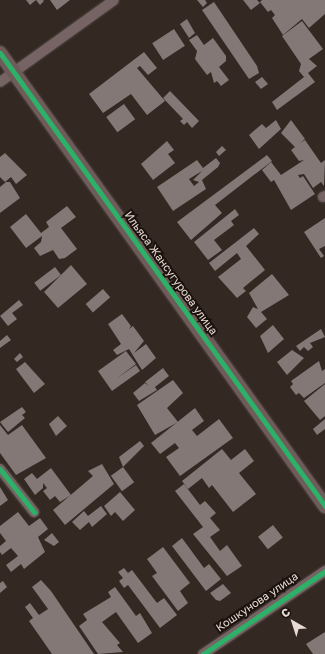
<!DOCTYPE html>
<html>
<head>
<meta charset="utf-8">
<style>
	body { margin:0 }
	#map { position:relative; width:325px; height:654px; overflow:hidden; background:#332822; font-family:"Golos Text",sans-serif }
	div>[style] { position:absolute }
	.building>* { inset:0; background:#837876; transform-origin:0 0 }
	.roads { filter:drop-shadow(0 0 1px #4e4540) drop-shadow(0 0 1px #4e4540) }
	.street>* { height:10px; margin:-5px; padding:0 5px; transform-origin:5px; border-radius:5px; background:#756463 }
	.secondary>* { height:14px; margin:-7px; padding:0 7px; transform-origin:7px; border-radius:7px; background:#6f5b59 }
	.cycleway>* { height:5px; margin:-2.5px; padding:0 2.5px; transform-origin:2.5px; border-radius:2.5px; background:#2db169 }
	span { translate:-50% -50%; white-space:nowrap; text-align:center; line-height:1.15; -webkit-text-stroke:4px #1b120d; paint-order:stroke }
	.street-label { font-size:11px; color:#e9dbd4 }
	.north { position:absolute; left:273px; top:602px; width:40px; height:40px; -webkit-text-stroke:3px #1b120d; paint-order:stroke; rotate:321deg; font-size:11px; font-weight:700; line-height:16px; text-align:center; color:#e9dbd4 }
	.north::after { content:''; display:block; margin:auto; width:14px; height:18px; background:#e9dbd4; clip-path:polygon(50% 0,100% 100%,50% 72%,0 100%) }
</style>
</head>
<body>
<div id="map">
	<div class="building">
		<i style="clip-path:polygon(26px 0,43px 0,44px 1px,40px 5px,36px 0,30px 5px)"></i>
		<i style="clip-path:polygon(50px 0,70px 0,57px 10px)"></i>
		<i style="clip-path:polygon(197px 0,205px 0,207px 3px,203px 7px)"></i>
		<i style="clip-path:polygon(243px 0,257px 0,260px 3px,251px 10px)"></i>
		<i style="clip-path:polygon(262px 0,325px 0,325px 14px,309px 28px,302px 19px,283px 35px,272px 18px,275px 15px,271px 10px,268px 12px,260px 2px)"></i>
		<i style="clip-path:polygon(214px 2px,257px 66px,259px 73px,249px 79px,202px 10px)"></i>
		<i style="clip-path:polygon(187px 19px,195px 33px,189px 38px,180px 24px)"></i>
		<i style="clip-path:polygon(302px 21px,323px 49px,309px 59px,317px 66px,308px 73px,315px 82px,277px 110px,272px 102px,304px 77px,299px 71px,301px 64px,282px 36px)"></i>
		<i style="left:174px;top:29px;width:20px;height:26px;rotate:57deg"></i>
		<i style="clip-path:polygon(197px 35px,204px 45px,213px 38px,226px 56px,226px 61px,219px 67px,229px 80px,221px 86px,217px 81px,214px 83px,211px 72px,207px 75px,195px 59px,197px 51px,189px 40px)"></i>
		<i style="clip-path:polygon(144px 52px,157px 68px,148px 75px,140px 66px,137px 68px,165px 101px,147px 115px,131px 94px,103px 113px,89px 94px)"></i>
		<i style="clip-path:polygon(262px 77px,268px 84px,261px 89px,255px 82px)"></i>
		<i style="clip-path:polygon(170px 91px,199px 121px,192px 128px,187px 122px,184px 125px,180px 121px,183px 119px,163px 98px)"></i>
		<i style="left:124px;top:104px;width:19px;height:22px;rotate:54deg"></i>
		<i style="clip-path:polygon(276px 120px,281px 129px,259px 149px,249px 135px,262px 124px,266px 128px)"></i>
		<i style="clip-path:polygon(291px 120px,305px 139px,300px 143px,305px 140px,321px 163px,325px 160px,324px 186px,321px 182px,313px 188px,304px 174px,298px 175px,300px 178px,303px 176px,315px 194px,291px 210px,274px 180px,271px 182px,262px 170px,271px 162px,281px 175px,304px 160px,299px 161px,291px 150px,295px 147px,281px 133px)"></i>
		<i style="clip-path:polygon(167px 141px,174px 150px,168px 154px,175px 163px,153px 180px,141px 164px)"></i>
		<i style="clip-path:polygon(222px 146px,226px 150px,219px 156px,216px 152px)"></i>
		<i style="clip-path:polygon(5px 153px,27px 175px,16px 184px,11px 177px,5px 182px,0 177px,0 157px)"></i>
		<i style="clip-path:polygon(267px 155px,272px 161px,215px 205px,222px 213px,191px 240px,177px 222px)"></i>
		<i style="clip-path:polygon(evenodd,216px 158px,220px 163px,218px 167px,202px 180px,206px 189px,173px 211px,157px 187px,197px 160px,203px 168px,216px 158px,202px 171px,193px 180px,199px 182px,194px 186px,189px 179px,202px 171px)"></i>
		<i style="clip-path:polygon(6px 182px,10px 182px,20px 198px,0 213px,0 187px)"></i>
		<i style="clip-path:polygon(67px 206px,76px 217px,61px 228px,77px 249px,65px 258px,59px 259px,53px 250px,40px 256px,34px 248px,41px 242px,42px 236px,26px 248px,10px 227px,26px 214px,41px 233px,49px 227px,46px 222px)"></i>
		<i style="clip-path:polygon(235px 209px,239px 215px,231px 221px,234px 225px,214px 240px,222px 250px,208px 260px,194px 242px)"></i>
		<i style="clip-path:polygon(325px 218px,325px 246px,319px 249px,324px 256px,321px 258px,304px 232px)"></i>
		<i style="clip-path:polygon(254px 228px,259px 234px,246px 246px,265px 270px,243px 288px,246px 291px,237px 298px,218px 277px,241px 259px,237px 253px,215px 271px,209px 263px)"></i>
		<i style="clip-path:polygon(71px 265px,87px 284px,58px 308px,44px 292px)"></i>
		<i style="left:55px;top:267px;width:10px;height:26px;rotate:53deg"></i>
		<i style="clip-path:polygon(272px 274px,289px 295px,261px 312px,267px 319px,256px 328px,247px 317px,253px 307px,258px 309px,249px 293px)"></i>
		<i style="left:103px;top:289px;width:11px;height:23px;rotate:49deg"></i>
		<i style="clip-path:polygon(19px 300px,23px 305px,12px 313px,17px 319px,8px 326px,0 316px)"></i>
		<i style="clip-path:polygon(122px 314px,131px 326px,129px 329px,133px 326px,144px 341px,134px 353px,146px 344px,156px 358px,142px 370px,129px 349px,117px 355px,113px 350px,121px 344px,108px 324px)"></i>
		<i style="clip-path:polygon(273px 325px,284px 339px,268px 353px,260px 336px)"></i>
		<i style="clip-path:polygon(321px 329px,325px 337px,310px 343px,313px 347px,308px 351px,304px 347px,300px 351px,296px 346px)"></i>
		<i style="clip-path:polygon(7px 335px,11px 340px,0 348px,0 341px)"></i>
		<i style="clip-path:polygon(292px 350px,304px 358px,287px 375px,277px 362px)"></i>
		<i style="clip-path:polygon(126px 351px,136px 364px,116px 379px,136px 365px,140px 371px,112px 391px,98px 371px)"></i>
		<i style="clip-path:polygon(20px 353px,23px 357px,17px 362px,14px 359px)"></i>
		<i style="clip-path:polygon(319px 361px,322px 371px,325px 369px,325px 383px,304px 398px,299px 393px,296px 395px,290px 387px,293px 384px,291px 381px)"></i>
		<i style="clip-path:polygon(25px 362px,45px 384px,34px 393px,16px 369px)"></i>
		<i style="clip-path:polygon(163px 368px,169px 376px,155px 387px,157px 390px,139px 401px,133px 393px,145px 383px,149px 386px,145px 382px)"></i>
		<i style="clip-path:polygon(173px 380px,183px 393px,167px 408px,178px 422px,155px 435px,137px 405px)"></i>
		<i style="clip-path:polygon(325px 384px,325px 416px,320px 420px,304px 401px)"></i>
		<i style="clip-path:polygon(22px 407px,26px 412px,22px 415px,25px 418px,8px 432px,0 422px)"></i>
		<i style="clip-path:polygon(195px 408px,204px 421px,192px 430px,197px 436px,219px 419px,233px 438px,180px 476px,166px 457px,179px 448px,175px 443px,160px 454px,151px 443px)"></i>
		<i style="clip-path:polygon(58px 416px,67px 426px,56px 436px,49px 424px)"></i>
		<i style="clip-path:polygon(325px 419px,325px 429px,317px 435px,313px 429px)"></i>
		<i style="clip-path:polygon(0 425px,8px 435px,22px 425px,46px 458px,16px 475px,0 453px)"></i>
		<i style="clip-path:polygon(140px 441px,144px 446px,123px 467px,119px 457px)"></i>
		<i style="clip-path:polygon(222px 449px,231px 460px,245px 449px,254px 461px,239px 473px,256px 494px,233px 512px,212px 485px,209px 488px,202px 478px,188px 489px,182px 481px)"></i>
		<i style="clip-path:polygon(102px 464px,114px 484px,65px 525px,53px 510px,93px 476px,88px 471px)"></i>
		<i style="left:123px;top:467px;width:19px;height:15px;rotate:54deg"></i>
		<i style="clip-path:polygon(51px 468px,71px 495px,60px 502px,55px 496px,50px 500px,43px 491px,47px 488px,43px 483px,43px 488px,35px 495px,24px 479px,32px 473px,37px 479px)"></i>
		<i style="clip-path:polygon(184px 484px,200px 505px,205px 501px,216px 513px,210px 518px,220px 530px,210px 537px,220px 551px,227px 545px,242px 566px,227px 576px,193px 534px,203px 527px,175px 491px)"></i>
		<i style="clip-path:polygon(0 487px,8px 500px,0 506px)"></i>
		<i style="clip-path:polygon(120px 492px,135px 510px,123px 521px,115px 512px,111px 516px,104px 506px)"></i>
		<i style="clip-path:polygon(101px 506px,107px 514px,92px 527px,89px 522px,80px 530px,72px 522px,84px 511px,88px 516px)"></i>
		<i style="clip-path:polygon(18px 512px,29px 526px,40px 518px,48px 529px,38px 537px,45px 552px,24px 569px,21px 564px,11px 572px,6px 565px,18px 556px,11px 548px,2px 555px,0 552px,0 546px,6px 541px,0 533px,0 526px)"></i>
		<i style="left:273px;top:525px;width:16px;height:19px;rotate:52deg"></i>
		<i style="clip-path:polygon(52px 533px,59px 542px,54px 546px,44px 540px)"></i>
		<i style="clip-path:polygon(182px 538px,204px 568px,209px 564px,221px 579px,206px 591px,172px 546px)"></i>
		<i style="clip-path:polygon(163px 547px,190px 583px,180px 591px,188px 603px,178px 611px,152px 576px,157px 573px,147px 559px)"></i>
		<i style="clip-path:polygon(124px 568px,128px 573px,132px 570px,157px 603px,164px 598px,177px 615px,160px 628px,128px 585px,124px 588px,119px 581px,123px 578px,118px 572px)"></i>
		<i style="clip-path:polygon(41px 580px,51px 591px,94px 654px,52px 654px,29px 621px,33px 618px,25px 607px,30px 603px,39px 615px,48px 609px,32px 587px)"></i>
		<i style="clip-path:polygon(3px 581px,7px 587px,0 593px,0 583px)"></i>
		<i style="clip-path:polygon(223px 584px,231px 593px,220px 601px,216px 600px,210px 593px)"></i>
		<i style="clip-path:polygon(115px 587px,136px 616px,140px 613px,152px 633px,138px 643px,116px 612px,102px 622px,120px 643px,117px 645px,123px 652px,98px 654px,79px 626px,87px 620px,83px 614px,111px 597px,108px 592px)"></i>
		<i style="clip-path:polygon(325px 632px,325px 654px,313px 654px,306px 644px)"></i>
	</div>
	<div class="roads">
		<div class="street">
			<i style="left:0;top:82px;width:140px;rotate:-35.7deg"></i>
			<i style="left:323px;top:197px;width:2px;rotate:-27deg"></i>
			<i style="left:0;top:469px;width:55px;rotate:51.7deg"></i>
			<i style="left:203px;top:654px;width:148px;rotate:-34.2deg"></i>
		</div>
		<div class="secondary">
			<i style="left:0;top:53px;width:558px;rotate:54.34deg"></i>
		</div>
	</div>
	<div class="cycleway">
		<i style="left:0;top:53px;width:558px;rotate:54.34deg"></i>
		<i style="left:0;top:469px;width:55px;rotate:51.7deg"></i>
		<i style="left:203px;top:654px;width:148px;rotate:-34.2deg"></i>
	</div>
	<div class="street-label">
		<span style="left:171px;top:273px;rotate:54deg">Ильяса Жансугурова улица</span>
		<span style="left:257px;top:602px;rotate:-34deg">Кошкунова улица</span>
	</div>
	<div class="north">С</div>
</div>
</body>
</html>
